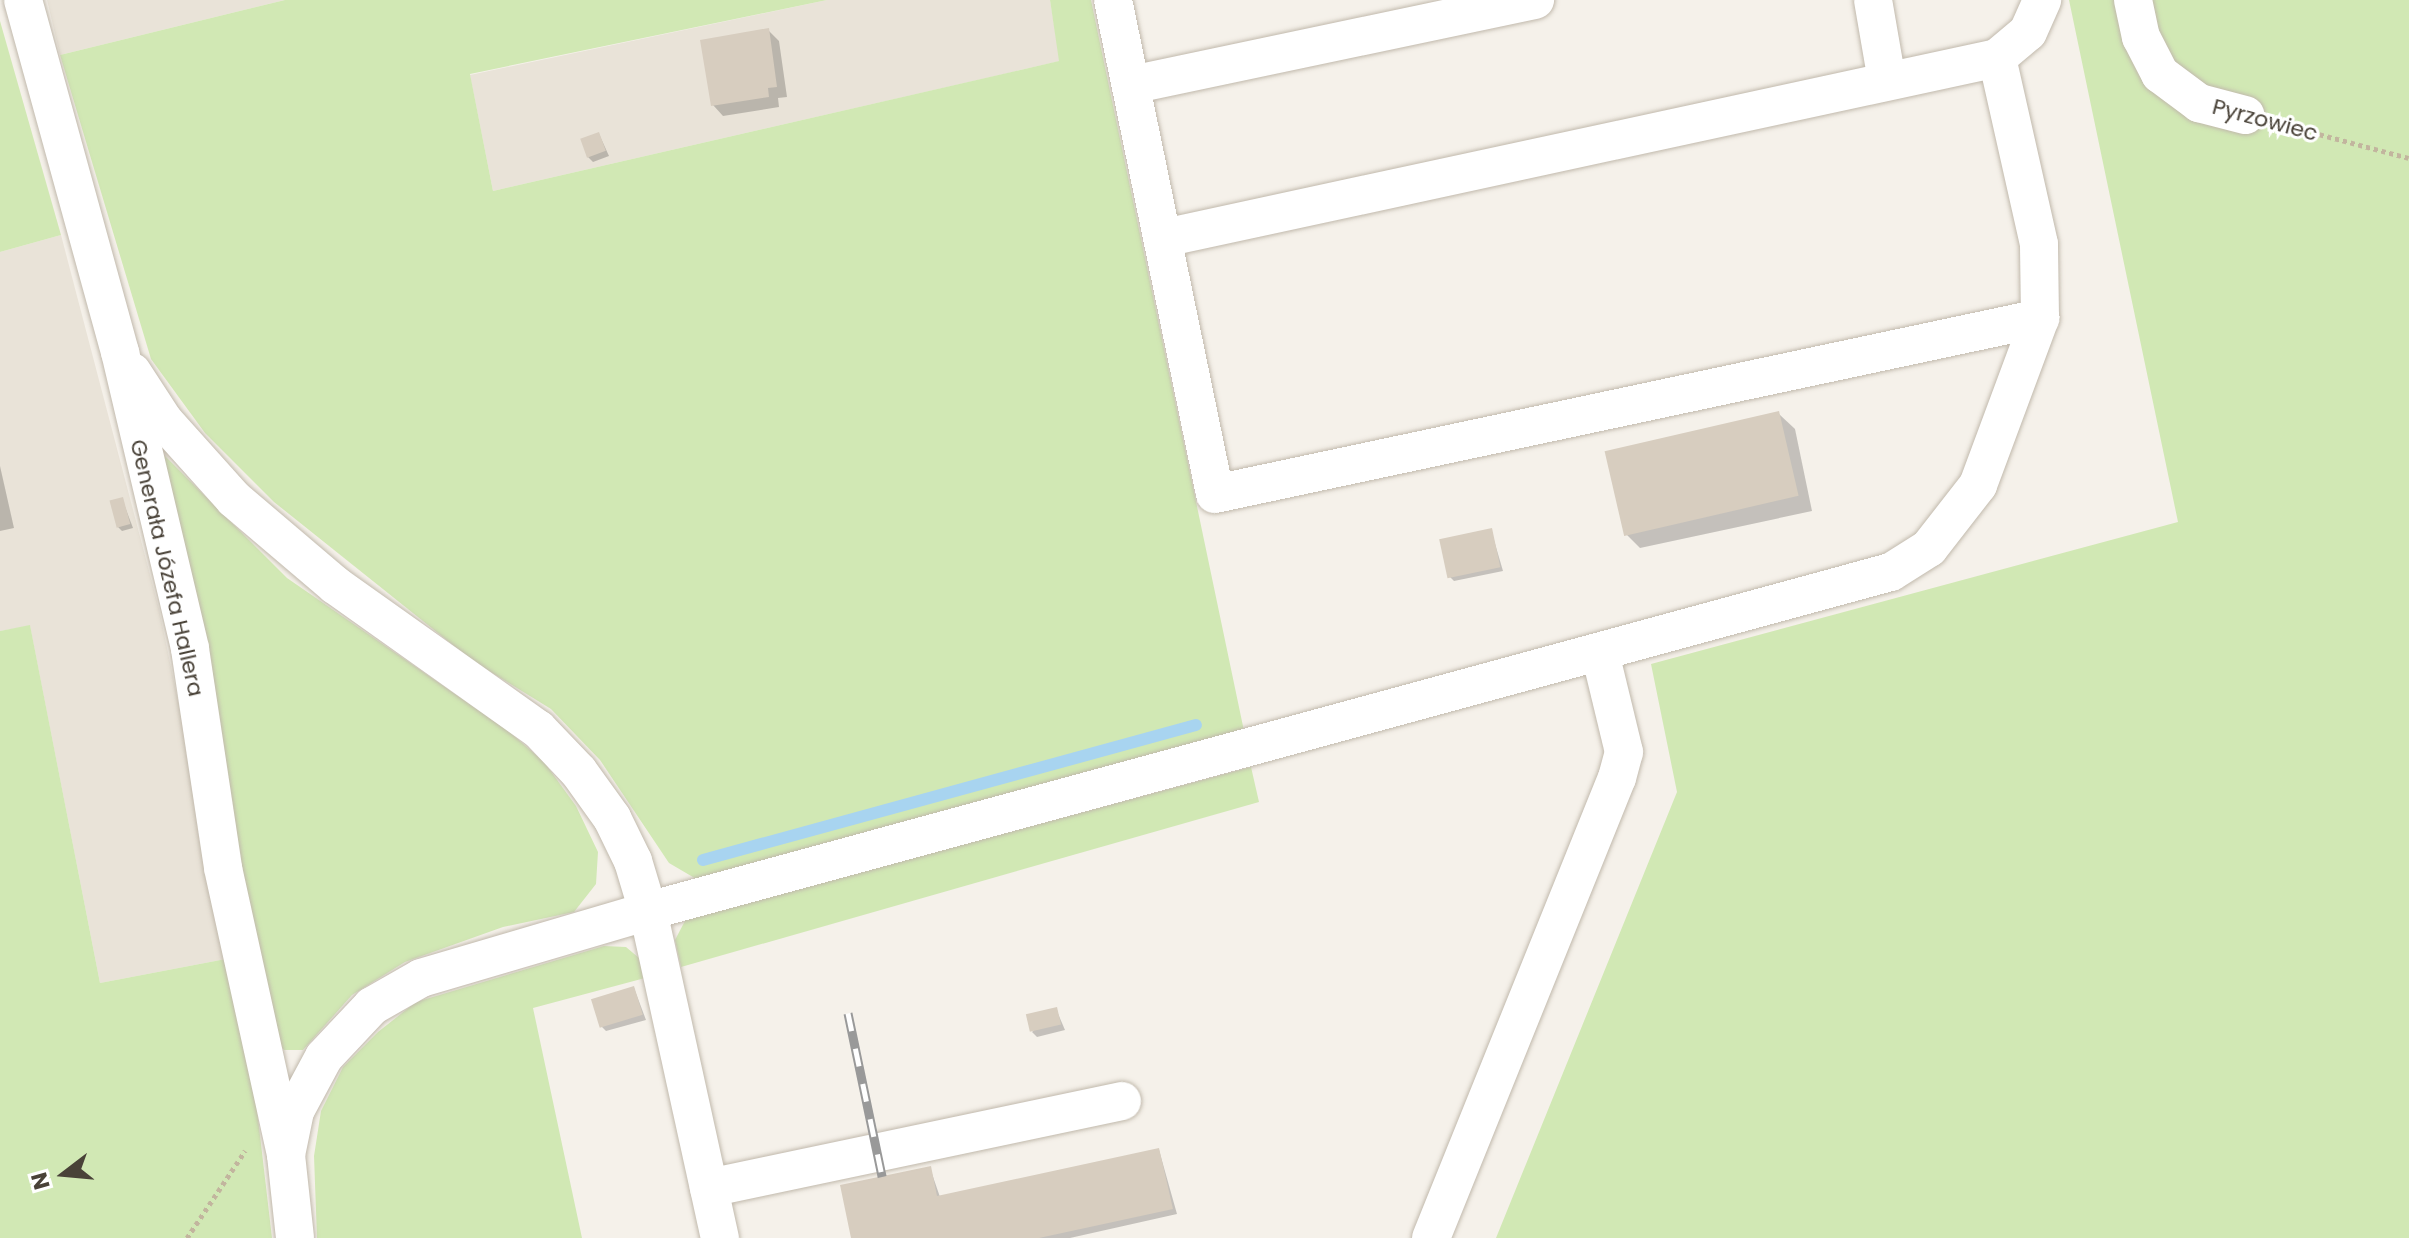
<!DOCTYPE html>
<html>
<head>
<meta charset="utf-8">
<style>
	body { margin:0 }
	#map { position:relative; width:2409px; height:1238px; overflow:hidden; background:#f5f1ea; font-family:Poppins,sans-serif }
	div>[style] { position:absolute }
	.residential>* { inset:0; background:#e9e3d8 }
	.green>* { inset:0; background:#d1e8b4 }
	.shadow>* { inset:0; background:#0003 }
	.stream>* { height:12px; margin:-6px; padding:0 6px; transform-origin:6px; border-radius:6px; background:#a8d4f0 }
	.building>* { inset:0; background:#d7cdbf; transform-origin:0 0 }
	.path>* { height:5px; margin-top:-2.5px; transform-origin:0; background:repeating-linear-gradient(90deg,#c2b59e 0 4px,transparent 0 8px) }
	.roads { filter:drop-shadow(0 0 2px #c1b9ac) drop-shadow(0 0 2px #c1b9ac) }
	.minor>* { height:38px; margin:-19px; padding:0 19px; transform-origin:19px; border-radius:19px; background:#fff }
	.rail>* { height:9px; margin-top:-4.5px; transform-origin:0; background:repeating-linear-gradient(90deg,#fff 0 18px,#999 0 36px); box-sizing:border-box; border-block:2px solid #999 }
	span { translate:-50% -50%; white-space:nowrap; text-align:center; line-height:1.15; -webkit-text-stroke:6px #fff; paint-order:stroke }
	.street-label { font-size:22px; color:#494238 }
	.north { position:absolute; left:24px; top:1134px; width:80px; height:80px; -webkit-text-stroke:6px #fff; paint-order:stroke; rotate:254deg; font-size:22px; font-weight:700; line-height:32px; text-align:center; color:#494238 }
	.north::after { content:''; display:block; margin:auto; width:28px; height:36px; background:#494238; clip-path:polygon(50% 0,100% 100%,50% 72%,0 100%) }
</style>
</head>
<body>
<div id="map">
	<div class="residential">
		<i style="clip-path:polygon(47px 0,285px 0,60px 55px)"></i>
		<i style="clip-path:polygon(827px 0,1050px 0,1060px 61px,493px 191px,470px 75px)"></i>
		<i style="clip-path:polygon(61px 235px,159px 609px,231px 958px,100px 983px,30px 626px,0 631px,0 252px)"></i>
	</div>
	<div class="green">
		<i style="clip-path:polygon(285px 0,827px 0,470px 74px,493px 191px,1059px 61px,1050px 0,1091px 0,1244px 731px,698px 880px,669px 863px,600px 760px,551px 709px,473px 661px,274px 502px,205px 433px,151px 359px,60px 55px)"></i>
		<i style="clip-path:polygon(2069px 0,2409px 0,2409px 1238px,1496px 1238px,1677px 792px,1651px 664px,2178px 522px)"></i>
		<i style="clip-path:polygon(0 21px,61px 235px,0 252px)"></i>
		<i style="clip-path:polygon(149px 440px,287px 578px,507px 730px,544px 762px,576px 806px,598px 852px,596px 884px,574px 912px,503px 927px,405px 962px,352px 995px,303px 1050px,284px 1050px,271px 1036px)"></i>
		<i style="clip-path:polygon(30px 625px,100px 983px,231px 958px,255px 1093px,272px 1238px,0 1238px,0 631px)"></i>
		<i style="clip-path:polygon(1251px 767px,1259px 802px,681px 967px,675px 940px,686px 919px)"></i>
		<i style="clip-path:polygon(604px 946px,626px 947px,639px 958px,645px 978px,533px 1008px,582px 1238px,317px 1238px,314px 1156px,321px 1111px,343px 1067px,378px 1032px,416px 1002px)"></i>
	</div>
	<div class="shadow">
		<i style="clip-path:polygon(768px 30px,779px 41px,787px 97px,778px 98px,779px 107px,723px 116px,713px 105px)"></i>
		<i style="clip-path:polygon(599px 134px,609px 156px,593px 162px,588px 157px)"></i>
		<i style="clip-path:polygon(1779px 414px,1795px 429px,1812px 511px,1640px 548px,1624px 532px)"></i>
		<i style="clip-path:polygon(0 466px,14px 528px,0 531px)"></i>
		<i style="clip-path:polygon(122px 499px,133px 528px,122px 531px,117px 526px)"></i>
		<i style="clip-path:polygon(1491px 530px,1503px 571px,1454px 581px,1449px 576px)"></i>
		<i style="clip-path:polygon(634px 988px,646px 1020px,606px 1031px,601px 1026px)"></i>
		<i style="clip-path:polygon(1056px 1009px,1065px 1030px,1037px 1037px,1032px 1032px)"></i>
		<i style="clip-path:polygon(1159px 1150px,1177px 1214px,1070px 1238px,853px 1238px,930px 1168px,940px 1197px)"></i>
	</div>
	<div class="stream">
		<i style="left:703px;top:860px;width:511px;rotate:-15.31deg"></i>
	</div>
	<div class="building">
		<i style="clip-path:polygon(769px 28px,777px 87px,768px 88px,769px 97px,711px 106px,700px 40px)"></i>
		<i style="left:599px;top:132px;width:20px;height:20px;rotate:70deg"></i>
		<i style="left:1779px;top:411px;width:87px;height:179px;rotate:77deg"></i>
		<i style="left:123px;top:497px;width:28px;height:14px;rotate:75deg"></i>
		<i style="left:1492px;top:528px;width:40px;height:54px;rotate:78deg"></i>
		<i style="left:634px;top:986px;width:30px;height:45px;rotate:73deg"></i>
		<i style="left:1057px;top:1007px;width:18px;height:32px;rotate:77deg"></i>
		<i style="clip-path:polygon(1159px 1148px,1173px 1209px,1039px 1238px,851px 1238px,840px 1185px,931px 1166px,937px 1196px)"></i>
	</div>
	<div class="path">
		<i style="left:2281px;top:124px;width:132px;rotate:14.9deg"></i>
		<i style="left:187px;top:1238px;width:105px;rotate:-56.3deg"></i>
	</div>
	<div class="roads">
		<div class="minor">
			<i style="left:23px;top:0;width:365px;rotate:74.6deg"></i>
			<i style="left:120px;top:352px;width:305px;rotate:76.7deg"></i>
			<i style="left:190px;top:649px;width:221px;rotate:81.4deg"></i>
			<i style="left:223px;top:868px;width:294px;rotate:77.6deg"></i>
			<i style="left:286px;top:1155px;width:83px;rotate:83.8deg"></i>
			<i style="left:1113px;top:0;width:504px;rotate:78.33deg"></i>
			<i style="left:1215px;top:494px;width:844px;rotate:-12.04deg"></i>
			<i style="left:1873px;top:0;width:82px;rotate:80.2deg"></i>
			<i style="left:2133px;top:0;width:38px;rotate:78deg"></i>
			<i style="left:2141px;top:37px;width:42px;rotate:62.8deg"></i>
			<i style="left:2160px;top:74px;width:49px;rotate:36.6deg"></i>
			<i style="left:2199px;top:103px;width:48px;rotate:14.6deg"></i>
			<i style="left:1131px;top:85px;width:413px;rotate:-11.9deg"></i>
			<i style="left:1164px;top:238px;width:852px;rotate:-12.19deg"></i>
			<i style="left:132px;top:372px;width:59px;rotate:56.9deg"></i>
			<i style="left:164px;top:421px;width:105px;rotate:48.1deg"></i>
			<i style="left:234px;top:499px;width:133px;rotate:40.4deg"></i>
			<i style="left:335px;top:585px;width:249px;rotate:35.4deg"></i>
			<i style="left:538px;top:729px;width:59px;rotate:46.4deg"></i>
			<i style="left:579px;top:772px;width:57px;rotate:54.3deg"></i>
			<i style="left:612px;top:818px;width:48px;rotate:64deg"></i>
			<i style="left:633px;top:861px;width:52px;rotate:73.3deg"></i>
			<i style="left:648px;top:911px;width:335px;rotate:77.6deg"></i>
			<i style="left:286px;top:1155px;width:45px;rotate:-78.4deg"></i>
			<i style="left:295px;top:1111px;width:61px;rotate:-61.8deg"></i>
			<i style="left:324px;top:1057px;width:70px;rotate:-46.7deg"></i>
			<i style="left:372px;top:1006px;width:56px;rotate:-29.7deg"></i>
			<i style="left:421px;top:978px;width:237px;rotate:-16.4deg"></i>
			<i style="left:648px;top:911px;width:1288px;rotate:-15.26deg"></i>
			<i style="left:1891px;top:572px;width:45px;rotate:-32.3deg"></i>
			<i style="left:1929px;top:548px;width:80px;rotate:-52.1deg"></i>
			<i style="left:1978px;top:485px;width:178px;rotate:-69.6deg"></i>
			<i style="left:2040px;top:318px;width:74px;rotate:-90.8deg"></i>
			<i style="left:2039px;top:244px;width:191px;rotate:-102.7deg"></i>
			<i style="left:1997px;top:58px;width:40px;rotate:-40deg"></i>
			<i style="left:2028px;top:32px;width:35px;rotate:-66deg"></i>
			<i style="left:709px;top:1188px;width:422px;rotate:-11.9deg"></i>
			<i style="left:1431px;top:1238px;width:496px;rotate:-68deg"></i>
			<i style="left:1617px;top:778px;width:27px;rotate:-75deg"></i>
			<i style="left:1624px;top:752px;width:102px;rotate:-103.6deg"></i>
		</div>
	</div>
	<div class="rail">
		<i style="left:848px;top:1013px;width:167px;rotate:78.2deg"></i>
	</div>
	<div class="street-label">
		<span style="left:2265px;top:120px;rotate:15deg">Pyrzowiec</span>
		<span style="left:167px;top:568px;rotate:77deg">Generała Józefa Hallera</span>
	</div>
	<div class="north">N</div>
</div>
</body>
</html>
